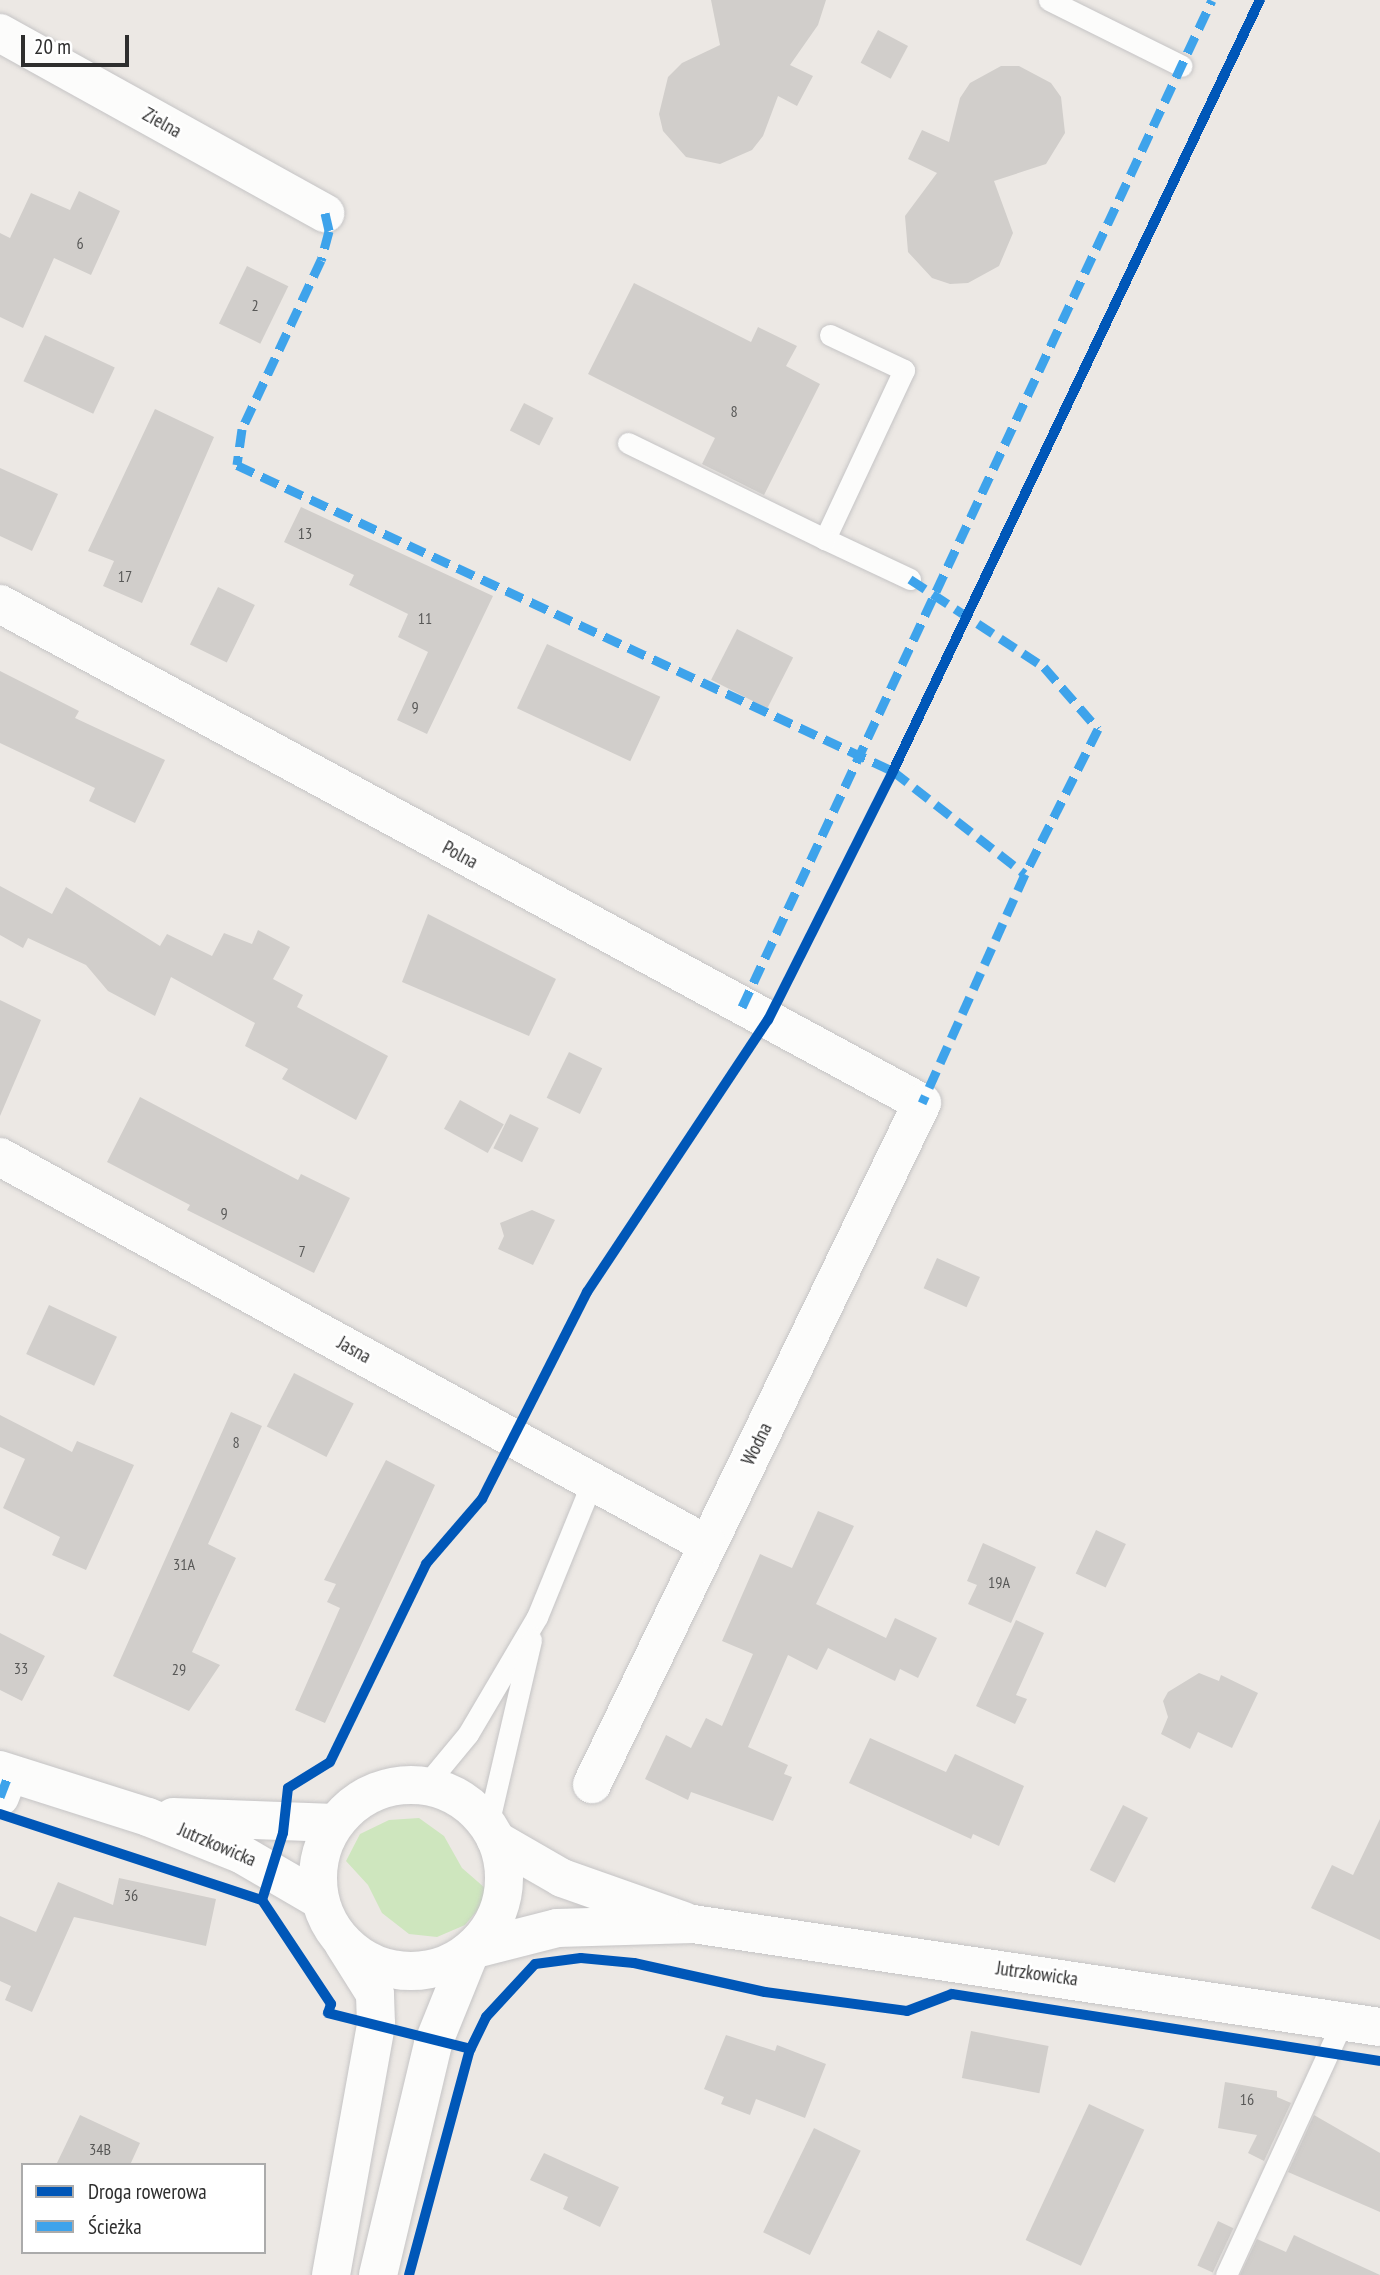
<!DOCTYPE html>
<html>
<head>
<meta charset="utf-8">
<style>
	body { margin:0 }
	#map { position:relative; width:1380px; height:2275px; overflow:hidden; background:#ece8e4; font-family:"PT Sans Narrow",sans-serif }
	div>[style] { position:absolute }
	.green>* { inset:0; background:#cee6be }
	.building>* { inset:0; background:#d1cecb; transform-origin:0 0 }
	.roads { filter:drop-shadow(0 0 2px #c5c4c5) drop-shadow(0 0 2px #c5c4c5) }
	.service>* { height:21px; margin:-10.5px; padding:0 10.5px; transform-origin:10.5px; border-radius:10.5px; background:#fcfcfb }
	.minor>* { height:38px; margin:-19px; padding:0 19px; transform-origin:19px; border-radius:19px; background:#fcfcfb }
	.tertiary>* { height:38px; margin:-19px; padding:0 19px; transform-origin:19px; border-radius:19px; background:#fcfcfb }
	.secondary>* { height:38px; margin:-19px; padding:0 19px; transform-origin:19px; border-radius:19px; background:#fcfcfb }
	.secondary>.ring { margin:-19px; padding:0; box-sizing:content-box; background:none; border:38px solid #fcfcfb; border-radius:50% }
	.quiet>* { height:9px; margin-top:-4.5px; transform-origin:0; background:repeating-linear-gradient(90deg,#3ea3eb 0 18px,transparent 0 27px) }
	.cycleway>* { height:10px; margin:-5px; padding:0 5px; transform-origin:5px; border-radius:5px; background:#0057b8 }
	span { translate:-50% -50%; white-space:nowrap; text-align:center; line-height:1.15; -webkit-text-stroke:5px #fff; paint-order:stroke }
	.number-label { font-size:16px; color:#585857 }
	.number-label span { -webkit-text-stroke-width:0 }
	.street-label { font-size:19px; color:#2e2e2e }
	.legend { position:absolute; left:21px; top:2163px; width:245px; height:91px; box-sizing:border-box; background:#fff; border:2px solid #ababab; margin:0; padding:9px 12px; list-style:none; font-size:21px; color:#2e2e2e }
	.legend li { display:flex; align-items:center; gap:14px; height:35px }
	.legend b { width:35px; border:2px solid #ababab }
	.scale { position:absolute; left:21px; top:35px; width:108px; height:32px; box-sizing:border-box; border:4px solid #2e2e2e; border-top:0; padding-left:9px; font-size:21px; line-height:24px; white-space:nowrap; color:#2e2e2e; -webkit-text-stroke:5px #fff; paint-order:stroke }
</style>
</head>
<body>
<div id="map">
	<div class="green">
		<i style="clip-path:polygon(419px 1818px,444px 1836px,462px 1868px,485px 1888px,481px 1906px,465px 1925px,437px 1937px,409px 1934px,382px 1913px,368px 1885px,346px 1861px,360px 1834px,389px 1820px)"></i>
	</div>
	<div class="building">
		<i style="clip-path:polygon(711px 0,826px 0,818px 25px,790px 65px,813px 76px,797px 106px,778px 96px,763px 136px,752px 150px,720px 164px,686px 157px,663px 131px,659px 114px,668px 77px,682px 63px,720px 45px)"></i>
		<i style="left:878px;top:30px;width:34px;height:37px;rotate:28deg"></i>
		<i style="clip-path:polygon(1001px 66px,1019px 66px,1051px 83px,1061px 97px,1065px 133px,1046px 164px,994px 181px,1013px 233px,999px 266px,968px 283px,950px 284px,932px 278px,908px 252px,905px 216px,937px 173px,908px 159px,922px 130px,949px 142px,960px 98px,970px 83px)"></i>
		<i style="clip-path:polygon(79px 191px,120px 211px,91px 275px,54px 258px,23px 328px,0 317px,0 233px,10px 238px,31px 193px,70px 210px)"></i>
		<i style="left:247px;top:266px;width:46px;height:64px;rotate:26deg"></i>
		<i style="clip-path:polygon(634px 283px,751px 342px,758px 327px,797px 346px,786px 366px,820px 384px,764px 495px,702px 464px,715px 438px,588px 374px)"></i>
		<i style="left:45px;top:335px;width:77px;height:51px;rotate:25deg"></i>
		<i style="left:524px;top:403px;width:33px;height:31px;rotate:27deg"></i>
		<i style="clip-path:polygon(155px 409px,214px 437px,142px 603px,103px 586px,114px 561px,88px 551px)"></i>
		<i style="clip-path:polygon(0 468px,58px 494px,32px 551px,0 536px)"></i>
		<i style="clip-path:polygon(301px 507px,493px 596px,427px 734px,397px 720px,428px 652px,398px 637px,408px 614px,349px 585px,354px 575px,284px 542px)"></i>
		<i style="left:218px;top:587px;width:41px;height:64px;rotate:26deg"></i>
		<i style="left:737px;top:629px;width:63px;height:57px;rotate:27deg"></i>
		<i style="left:547px;top:644px;width:125px;height:71px;rotate:25deg"></i>
		<i style="clip-path:polygon(0 671px,79px 711px,75px 718px,165px 760px,135px 823px,89px 801px,95px 788px,0 743px)"></i>
		<i style="clip-path:polygon(0 886px,52px 914px,66px 887px,160px 946px,167px 934px,212px 956px,224px 933px,252px 944px,258px 930px,290px 947px,273px 979px,303px 995px,297px 1007px,388px 1056px,356px 1120px,282px 1079px,288px 1069px,245px 1046px,255px 1023px,171px 977px,155px 1016px,108px 991px,86px 965px,28px 938px,23px 948px,0 935px)"></i>
		<i style="clip-path:polygon(428px 914px,556px 979px,529px 1036px,402px 982px)"></i>
		<i style="clip-path:polygon(0 1000px,41px 1020px,0 1116px)"></i>
		<i style="left:569px;top:1052px;width:37px;height:51px;rotate:26deg"></i>
		<i style="clip-path:polygon(140px 1097px,298px 1180px,301px 1174px,350px 1198px,314px 1273px,187px 1210px,190px 1205px,107px 1162px)"></i>
		<i style="left:460px;top:1100px;width:50px;height:33px;rotate:29deg"></i>
		<i style="left:510px;top:1114px;width:32px;height:38px;rotate:26deg"></i>
		<i style="clip-path:polygon(532px 1210px,555px 1220px,533px 1265px,498px 1249px,504px 1236px,500px 1223px)"></i>
		<i style="left:937px;top:1258px;width:47px;height:33px;rotate:24deg"></i>
		<i style="left:49px;top:1305px;width:75px;height:54px;rotate:25deg"></i>
		<i style="left:294px;top:1373px;width:67px;height:60px;rotate:27deg"></i>
		<i style="clip-path:polygon(231px 1412px,262px 1426px,208px 1544px,236px 1558px,192px 1652px,220px 1665px,189px 1711px,113px 1676px)"></i>
		<i style="clip-path:polygon(0 1415px,72px 1452px,77px 1441px,134px 1465px,86px 1570px,52px 1555px,60px 1537px,3px 1508px,25px 1459px,0 1447px)"></i>
		<i style="clip-path:polygon(386px 1460px,435px 1485px,325px 1723px,295px 1710px,340px 1608px,327px 1602px,336px 1584px,324px 1580px)"></i>
		<i style="clip-path:polygon(818px 1511px,854px 1526px,816px 1604px,886px 1638px,895px 1618px,937px 1638px,918px 1678px,900px 1669px,895px 1681px,828px 1648px,817px 1670px,788px 1655px,748px 1747px,788px 1765px,784px 1774px,792px 1777px,773px 1821px,691px 1792px,688px 1800px,645px 1779px,666px 1735px,691px 1748px,706px 1718px,722px 1726px,753px 1654px,722px 1641px,760px 1554px,792px 1568px)"></i>
		<i style="left:1096px;top:1530px;width:33px;height:48px;rotate:25deg"></i>
		<i style="clip-path:polygon(983px 1543px,1036px 1567px,1011px 1623px,968px 1604px,977px 1585px,967px 1581px)"></i>
		<i style="clip-path:polygon(1016px 1620px,1044px 1633px,1016px 1695px,1027px 1699px,1015px 1724px,976px 1706px)"></i>
		<i style="clip-path:polygon(0 1633px,45px 1656px,22px 1701px,0 1690px)"></i>
		<i style="clip-path:polygon(1199px 1673px,1219px 1681px,1221px 1675px,1258px 1693px,1232px 1748px,1198px 1732px,1190px 1749px,1161px 1734px,1168px 1717px,1163px 1701px,1168px 1692px)"></i>
		<i style="clip-path:polygon(870px 1738px,946px 1772px,955px 1754px,1024px 1786px,999px 1846px,973px 1834px,971px 1839px,849px 1783px)"></i>
		<i style="left:1123px;top:1805px;width:28px;height:73px;rotate:27deg"></i>
		<i style="clip-path:polygon(1380px 1819px,1380px 1940px,1311px 1908px,1332px 1865px,1353px 1875px)"></i>
		<i style="clip-path:polygon(119px 1878px,216px 1899px,206px 1946px,74px 1917px,32px 2012px,5px 2000px,11px 1986px,0 1981px,0 1916px,36px 1932px,58px 1882px,113px 1905px)"></i>
		<i style="left:971px;top:2031px;width:79px;height:48px;rotate:11deg"></i>
		<i style="clip-path:polygon(726px 2035px,775px 2051px,777px 2045px,826px 2064px,805px 2118px,756px 2099px,750px 2115px,721px 2104px,724px 2097px,704px 2089px)"></i>
		<i style="clip-path:polygon(1225px 2082px,1277px 2091px,1277px 2097px,1291px 2103px,1264px 2161px,1248px 2153px,1257px 2135px,1218px 2128px)"></i>
		<i style="left:1089px;top:2104px;width:61px;height:150px;rotate:25deg"></i>
		<i style="clip-path:polygon(80px 2115px,140px 2143px,130px 2165px,56px 2165px)"></i>
		<i style="clip-path:polygon(1314px 2115px,1380px 2153px,1380px 2212px,1288px 2172px)"></i>
		<i style="left:814px;top:2128px;width:52px;height:116px;rotate:26deg"></i>
		<i style="clip-path:polygon(544px 2153px,619px 2187px,600px 2227px,563px 2209px,568px 2197px,530px 2180px)"></i>
		<i style="left:1218px;top:2221px;width:17px;height:49px;rotate:25deg"></i>
		<i style="clip-path:polygon(1294px 2235px,1317px 2246px,1380px 2275px,1240px 2275px,1257px 2239px,1286px 2252px)"></i>
	</div>
	<div class="roads">
		<div class="service">
			<i style="left:1049px;top:0;width:148px;rotate:26.4deg"></i>
			<i style="left:830px;top:335px;width:82px;rotate:25.3deg"></i>
			<i style="left:904px;top:370px;width:187px;rotate:115.1deg"></i>
			<i style="left:825px;top:539px;width:94px;rotate:25.2deg"></i>
			<i style="left:628px;top:443px;width:219px;rotate:26deg"></i>
			<i style="left:425px;top:1786px;width:67px;rotate:-50.4deg"></i>
			<i style="left:468px;top:1734px;width:136px;rotate:-59.5deg"></i>
			<i style="left:537px;top:1617px;width:146px;rotate:-67.8deg"></i>
			<i style="left:488px;top:1825px;width:190px;rotate:-76.9deg"></i>
			<i style="left:1226px;top:2275px;width:280px;rotate:-65.3deg"></i>
		</div>
		<div class="minor">
			<i style="left:0;top:33px;width:372px;rotate:29deg"></i>
			<i style="left:0;top:604px;width:1048px;rotate:28.42deg"></i>
			<i style="left:922px;top:1103px;width:757px;rotate:115.85deg"></i>
			<i style="left:0;top:1157px;width:807px;rotate:28.72deg"></i>
			<i style="left:0;top:1797px;width:25px;rotate:-69deg"></i>
		</div>
		<div class="tertiary">
			<i style="left:331px;top:2275px;width:255px;rotate:-79.8deg"></i>
			<i style="left:376px;top:2024px;width:30px;rotate:-92deg"></i>
			<i style="left:375px;top:1994px;width:60px;rotate:-122.1deg"></i>
			<i style="left:378px;top:2275px;width:237px;rotate:-76.6deg"></i>
			<i style="left:433px;top:2044px;width:101px;rotate:-68deg"></i>
		</div>
		<div class="secondary">
			<i style="left:0;top:1770px;width:155px;rotate:17.6deg"></i>
			<i style="left:148px;top:1817px;width:100px;rotate:21.7deg"></i>
			<i style="left:241px;top:1854px;width:91px;rotate:30.2deg"></i>
			<i class="ring" style="left:318px;top:1785px;width:148px;height:148px"></i>
			<i style="left:173px;top:1817px;width:162px;rotate:2.1deg"></i>
			<i style="left:496px;top:1840px;width:76px;rotate:29.9deg"></i>
			<i style="left:562px;top:1878px;width:129px;rotate:19.4deg"></i>
			<i style="left:471px;top:1950px;width:89px;rotate:-14.3deg"></i>
			<i style="left:557px;top:1928px;width:136px;rotate:-1.7deg"></i>
			<i style="left:693px;top:1924px;width:695px;rotate:8.53deg"></i>
		</div>
	</div>
	<div class="quiet">
		<i style="left:325px;top:213px;width:18px;rotate:77deg"></i>
		<i style="left:329px;top:231px;width:30px;rotate:105deg"></i>
		<i style="left:321px;top:260px;width:187px;rotate:115.1deg"></i>
		<i style="left:242px;top:429px;width:36px;rotate:98deg"></i>
		<i style="left:237px;top:465px;width:724px;rotate:25.01deg"></i>
		<i style="left:893px;top:771px;width:167px;rotate:38deg"></i>
		<i style="left:910px;top:579px;width:160px;rotate:33.3deg"></i>
		<i style="left:1044px;top:667px;width:82px;rotate:48.9deg"></i>
		<i style="left:1098px;top:729px;width:162px;rotate:116.7deg"></i>
		<i style="left:1025px;top:874px;width:251px;rotate:114.2deg"></i>
		<i style="left:742px;top:1007px;width:1111px;rotate:-64.98deg"></i>
		<i style="left:0;top:1797px;width:25px;rotate:-69deg"></i>
	</div>
	<div class="cycleway">
		<i style="left:0;top:1814px;width:276px;rotate:18.2deg"></i>
		<i style="left:262px;top:1900px;width:125px;rotate:56.4deg"></i>
		<i style="left:331px;top:2004px;width:9px;rotate:108deg"></i>
		<i style="left:328px;top:2013px;width:147px;rotate:14.1deg"></i>
		<i style="left:262px;top:1900px;width:70px;rotate:-72.6deg"></i>
		<i style="left:283px;top:1833px;width:45px;rotate:-83.7deg"></i>
		<i style="left:288px;top:1788px;width:49px;rotate:-31.8deg"></i>
		<i style="left:330px;top:1762px;width:220px;rotate:-64.1deg"></i>
		<i style="left:426px;top:1564px;width:86px;rotate:-49.3deg"></i>
		<i style="left:482px;top:1499px;width:232px;rotate:-63.1deg"></i>
		<i style="left:587px;top:1292px;width:327px;rotate:-56.4deg"></i>
		<i style="left:768px;top:1020px;width:279px;rotate:-63.3deg"></i>
		<i style="left:893px;top:771px;width:854px;rotate:-64.55deg"></i>
		<i style="left:409px;top:2275px;width:231px;rotate:-74.9deg"></i>
		<i style="left:469px;top:2052px;width:39px;rotate:-64deg"></i>
		<i style="left:486px;top:2017px;width:72px;rotate:-47.2deg"></i>
		<i style="left:535px;top:1964px;width:46px;rotate:-7.4deg"></i>
		<i style="left:581px;top:1958px;width:53px;rotate:5.4deg"></i>
		<i style="left:634px;top:1963px;width:134px;rotate:12.5deg"></i>
		<i style="left:765px;top:1992px;width:143px;rotate:7.6deg"></i>
		<i style="left:907px;top:2011px;width:48px;rotate:-20.7deg"></i>
		<i style="left:952px;top:1994px;width:433px;rotate:8.9deg"></i>
	</div>
	<div class="number-label">
		<span style="left:80px;top:243px">6</span>
		<span style="left:255px;top:305px">2</span>
		<span style="left:734px;top:411px">8</span>
		<span style="left:305px;top:533px">13</span>
		<span style="left:125px;top:576px">17</span>
		<span style="left:425px;top:618px">11</span>
		<span style="left:415px;top:707px">9</span>
		<span style="left:224px;top:1213px">9</span>
		<span style="left:302px;top:1251px">7</span>
		<span style="left:236px;top:1442px">8</span>
		<span style="left:184px;top:1564px">31A</span>
		<span style="left:999px;top:1582px">19A</span>
		<span style="left:21px;top:1668px">33</span>
		<span style="left:179px;top:1669px">29</span>
		<span style="left:131px;top:1895px">36</span>
		<span style="left:1247px;top:2099px">16</span>
		<span style="left:100px;top:2149px">34B</span>
	</div>
	<div class="street-label">
		<span style="left:162px;top:123px;rotate:29deg">Zielna</span>
		<span style="left:460px;top:855px;rotate:28deg">Polna</span>
		<span style="left:354px;top:1350px;rotate:29deg">Jasna</span>
		<span style="left:757px;top:1444px;rotate:-64deg">Wodna</span>
		<span style="left:217px;top:1845px;rotate:23deg">Jutrzkowicka</span>
		<span style="left:1037px;top:1974px;rotate:8deg">Jutrzkowicka</span>
	</div>
	<ul class="legend">
	<li><b style="height:9px;background:#0057b8"></b>Droga rowerowa</li>
	<li><b style="height:9px;background:#3ea3eb"></b>Ścieżka</li>
	</ul>
	<div class="scale">20 m</div>
</div>
</body>
</html>
